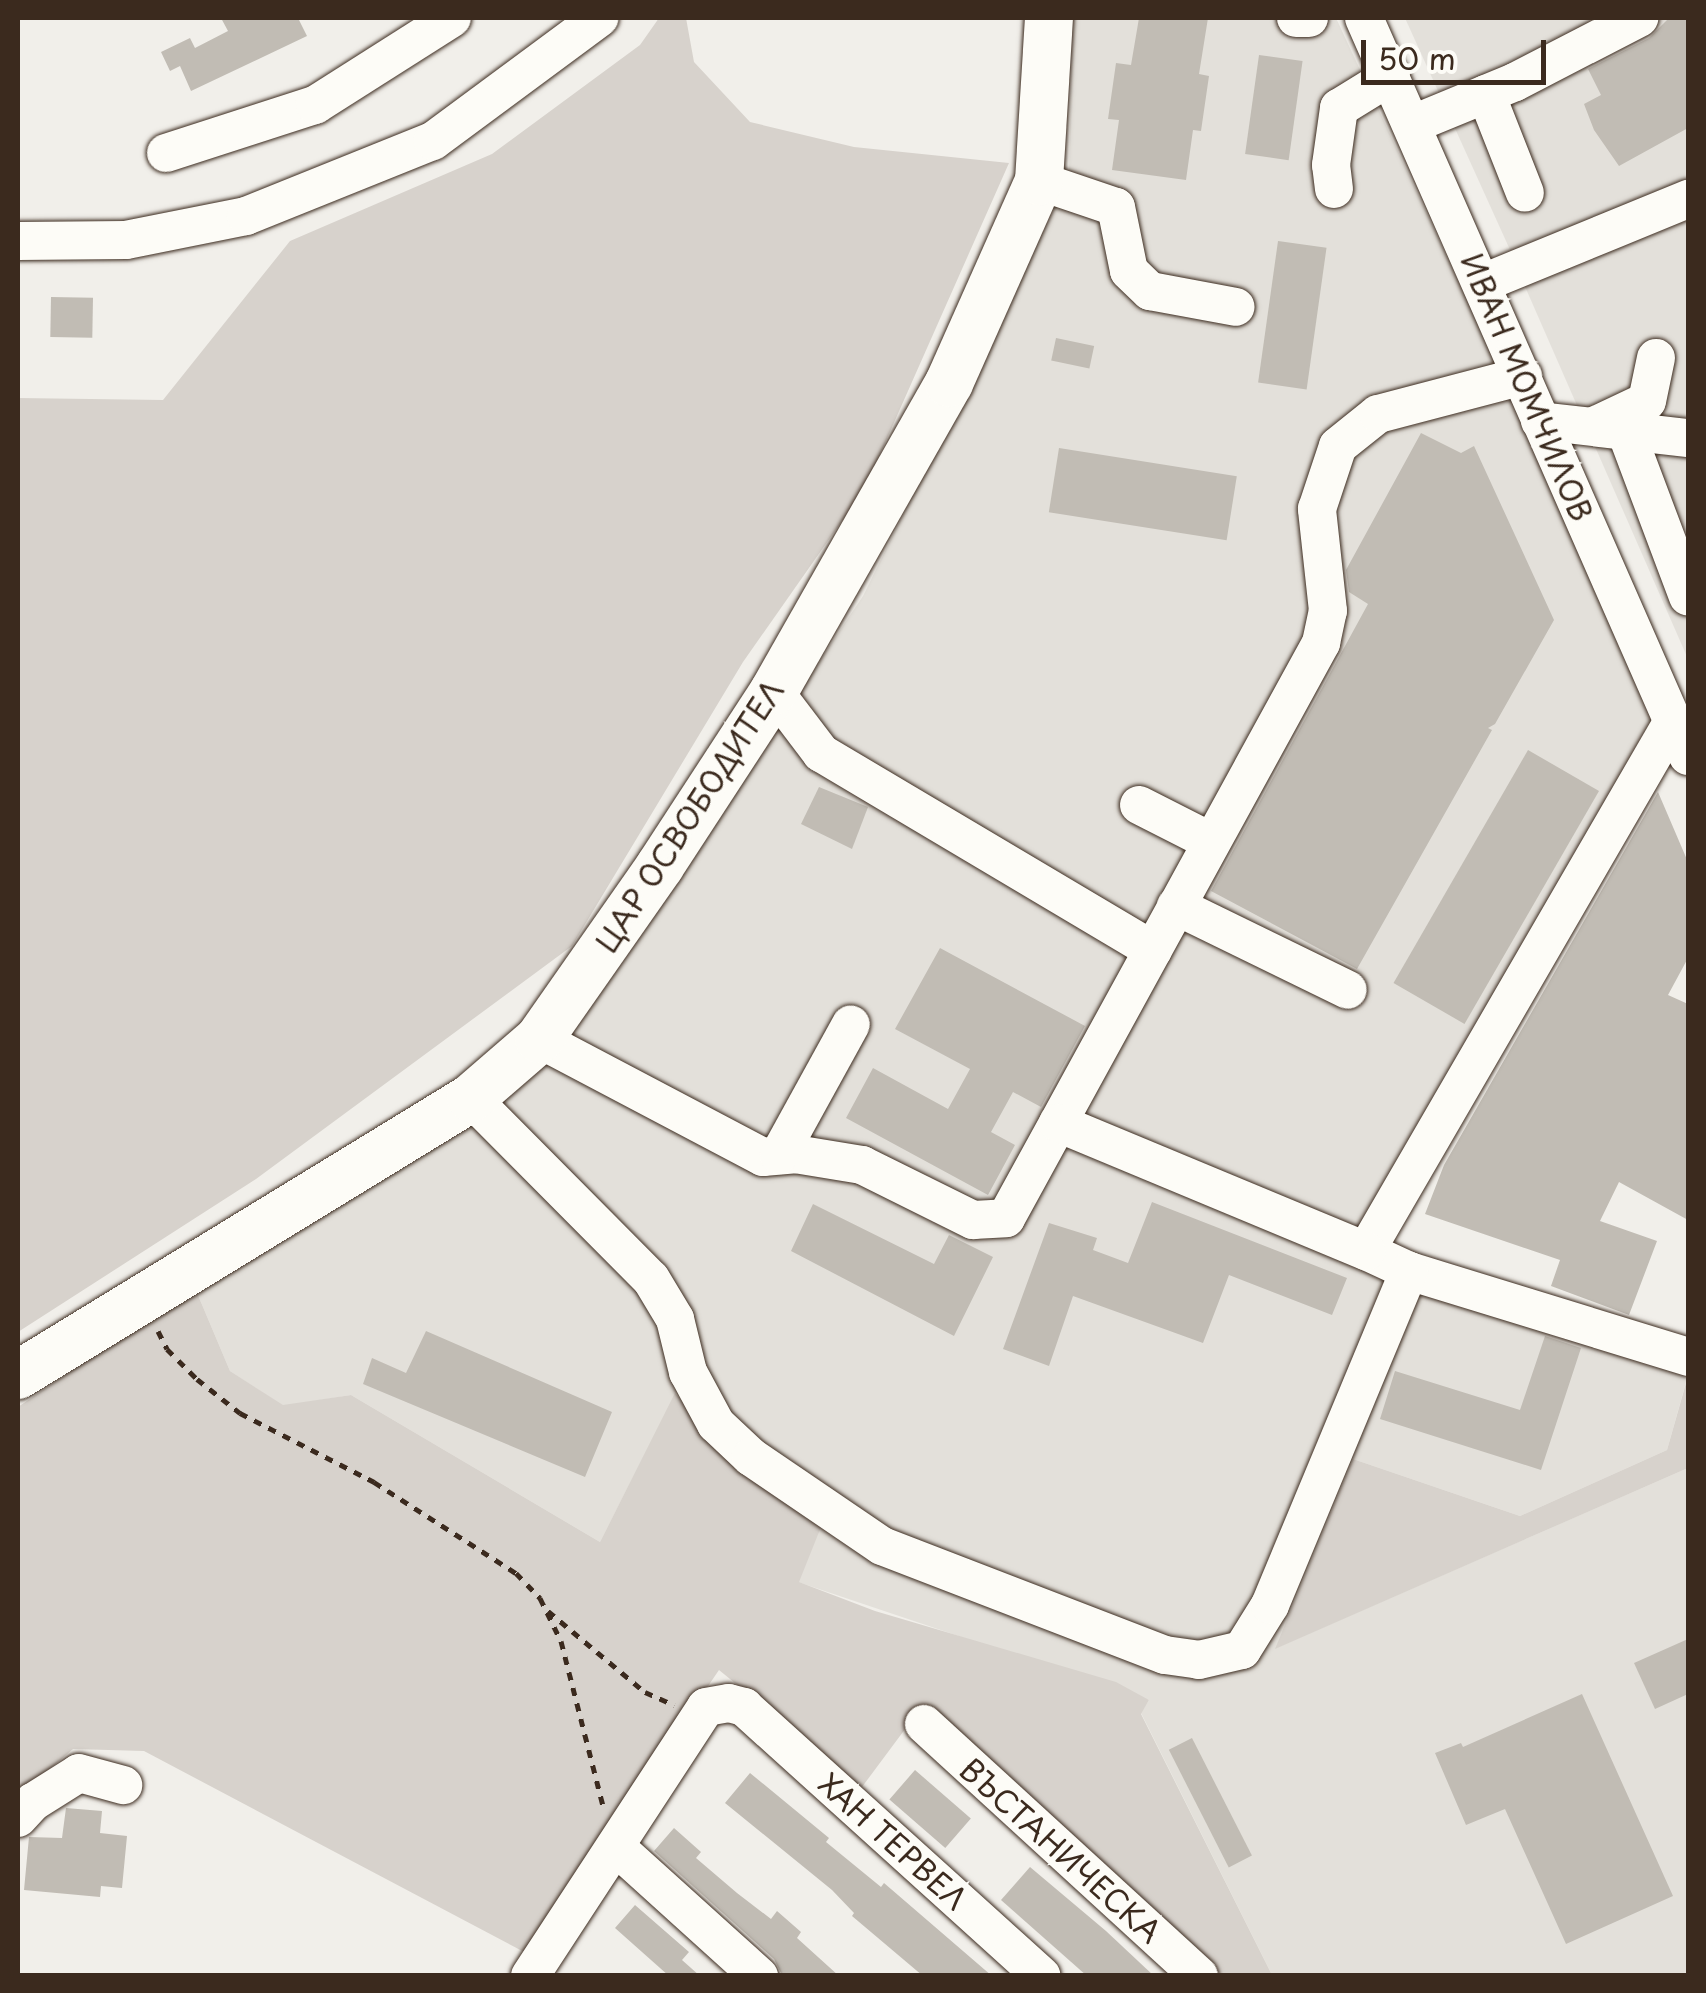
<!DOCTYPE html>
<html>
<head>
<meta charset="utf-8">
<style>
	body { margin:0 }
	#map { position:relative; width:1706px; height:1993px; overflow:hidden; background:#f1efea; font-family:"Playpen Sans",sans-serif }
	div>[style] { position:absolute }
	.built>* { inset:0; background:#e3e0da }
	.green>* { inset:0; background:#d7d2cc }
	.building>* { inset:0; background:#c1bcb4; transform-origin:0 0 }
	.path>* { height:5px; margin-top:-2.5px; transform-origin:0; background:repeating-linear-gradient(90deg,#3b2a1e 0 8px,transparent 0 16px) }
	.roads { filter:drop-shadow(0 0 2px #3b2a1e) drop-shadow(0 0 2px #3b2a1e) }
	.minor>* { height:38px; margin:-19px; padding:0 19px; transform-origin:19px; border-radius:19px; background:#fdfcf7 }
	.major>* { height:48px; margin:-24px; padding:0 24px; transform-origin:24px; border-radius:24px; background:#fdfcf7 }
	span { translate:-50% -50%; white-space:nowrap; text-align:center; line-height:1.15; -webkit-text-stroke:9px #fdfcf7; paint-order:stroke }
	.street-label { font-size:30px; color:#3b2a1e }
	.frame { position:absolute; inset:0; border:20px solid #3b2a1e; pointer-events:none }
	.scale { position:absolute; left:1361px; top:40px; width:185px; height:45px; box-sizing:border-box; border:5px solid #3b2a1e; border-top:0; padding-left:12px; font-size:30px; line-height:35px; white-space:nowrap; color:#3b2a1e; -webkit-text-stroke:8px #fdfcf7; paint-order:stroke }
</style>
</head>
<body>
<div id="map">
	<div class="built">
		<i style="clip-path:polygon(1072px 18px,1336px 18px,1659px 713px,1369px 1253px,1688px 1375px,1667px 1450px,1520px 1516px,1353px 1459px,1276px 1648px,1688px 1468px,1688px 1975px,1272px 1975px,1141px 1713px,1149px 1700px,798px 1582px,740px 1464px,676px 1393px,600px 1542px,351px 1395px,283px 1406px,230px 1371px,195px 1288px,589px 1006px,863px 596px,1069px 179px)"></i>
		<i style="clip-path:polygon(1405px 18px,1688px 18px,1688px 181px,1511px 252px)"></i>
		<i style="clip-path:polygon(1688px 211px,1688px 659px,1523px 282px)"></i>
	</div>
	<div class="green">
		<i style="clip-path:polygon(659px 18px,686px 18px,694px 62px,750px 122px,854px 147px,1009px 163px,865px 488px,743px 662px,572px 946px,256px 1179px,18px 1332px,18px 398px,163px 400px,290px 241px,492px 154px,640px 45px)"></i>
		<i style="clip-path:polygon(195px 1288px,230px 1371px,283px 1405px,351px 1395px,600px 1542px,675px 1393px,740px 1464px,825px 1517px,799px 1582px,875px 1611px,1116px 1682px,1149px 1700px,1141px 1714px,1272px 1975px,1222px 1975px,923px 1705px,862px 1787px,719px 1670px,526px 1953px,144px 1751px,73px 1749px,18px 1796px,18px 1407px)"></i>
		<i style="clip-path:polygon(1688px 1376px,1688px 1468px,1275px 1649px,1353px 1459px,1520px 1516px,1667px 1450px)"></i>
	</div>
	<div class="building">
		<i style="clip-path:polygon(221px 18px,298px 18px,307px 36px,191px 91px,180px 66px,170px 71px,161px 52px,190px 38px,195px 48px,228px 31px)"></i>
		<i style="clip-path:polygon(1139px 18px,1208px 18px,1199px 74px,1209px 76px,1201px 131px,1193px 130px,1186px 180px,1112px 170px,1119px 120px,1108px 119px,1116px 63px,1131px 65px)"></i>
		<i style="clip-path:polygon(1669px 18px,1688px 18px,1688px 128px,1619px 166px,1594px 130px,1584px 104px,1601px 95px,1588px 69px,1649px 38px)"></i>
		<i style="left:1259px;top:55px;width:44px;height:100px;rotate:8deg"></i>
		<i style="left:1278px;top:241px;width:49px;height:143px;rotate:8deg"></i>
		<i style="left:51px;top:297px;width:42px;height:40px;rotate:1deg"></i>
		<i style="left:1056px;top:338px;width:39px;height:23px;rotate:12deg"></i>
		<i style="clip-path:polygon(1421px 433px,1461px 453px,1474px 446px,1554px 620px,1495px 724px,1488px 728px,1492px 730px,1357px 969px,1211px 891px,1368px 604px,1349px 592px,1346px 570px)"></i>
		<i style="left:1059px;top:448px;width:180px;height:65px;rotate:9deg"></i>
		<i style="left:1528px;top:750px;width:82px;height:269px;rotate:30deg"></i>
		<i style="clip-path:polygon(819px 787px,868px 807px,852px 849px,801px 824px)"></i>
		<i style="clip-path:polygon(1658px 792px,1688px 862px,1688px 958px,1668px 995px,1688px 1004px,1688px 1220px,1619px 1182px,1600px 1221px,1657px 1241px,1629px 1315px,1551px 1286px,1560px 1260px,1425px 1214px,1444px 1165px)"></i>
		<i style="clip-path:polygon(940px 948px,1085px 1026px,1041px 1107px,1013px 1092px,991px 1132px,1015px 1145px,988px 1195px,846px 1118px,873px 1068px,948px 1109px,970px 1069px,895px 1029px)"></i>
		<i style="clip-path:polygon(1152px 1202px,1347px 1278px,1332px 1315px,1229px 1275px,1203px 1343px,1073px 1296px,1049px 1366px,1003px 1349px,1049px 1223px,1097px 1238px,1093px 1250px,1128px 1263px)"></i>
		<i style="clip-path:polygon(813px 1204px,934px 1264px,949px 1235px,993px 1257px,954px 1336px,791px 1251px)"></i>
		<i style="clip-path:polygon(426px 1331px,612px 1412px,585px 1477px,363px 1384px,372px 1358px,406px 1373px)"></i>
		<i style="clip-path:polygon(1545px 1336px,1581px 1348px,1541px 1470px,1380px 1419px,1395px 1371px,1520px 1410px)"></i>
		<i style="clip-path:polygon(1688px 1639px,1688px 1694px,1655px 1709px,1634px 1663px)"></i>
		<i style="clip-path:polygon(1582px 1694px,1673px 1896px,1566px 1944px,1505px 1809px,1466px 1825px,1435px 1753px,1461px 1743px,1463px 1747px)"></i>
		<i style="left:1192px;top:1738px;width:132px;height:26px;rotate:63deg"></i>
		<i style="left:915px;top:1770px;width:74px;height:39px;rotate:41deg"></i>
		<i style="clip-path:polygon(750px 1773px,829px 1838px,826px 1842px,881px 1887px,884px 1883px,992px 1976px,923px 1976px,852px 1916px,854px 1913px,832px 1890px,725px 1803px)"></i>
		<i style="clip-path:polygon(66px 1808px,102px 1811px,100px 1833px,127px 1836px,122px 1888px,101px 1886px,100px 1897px,24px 1890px,29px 1837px,62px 1838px)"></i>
		<i style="clip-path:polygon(674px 1828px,701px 1852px,696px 1858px,737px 1893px,771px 1919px,777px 1911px,801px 1932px,797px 1938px,839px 1976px,781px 1973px,774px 1959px,654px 1851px)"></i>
		<i style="clip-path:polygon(1030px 1867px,1106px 1931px,1154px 1976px,1087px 1976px,1001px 1900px)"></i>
		<i style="clip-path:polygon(635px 1905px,689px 1952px,682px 1960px,700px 1976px,669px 1976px,615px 1928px)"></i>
	</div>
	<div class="path">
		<i style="left:158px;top:1331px;width:20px;rotate:63deg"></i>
		<i style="left:167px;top:1349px;width:42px;rotate:45deg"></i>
		<i style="left:197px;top:1379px;width:55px;rotate:38.3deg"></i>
		<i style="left:240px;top:1413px;width:151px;rotate:27.2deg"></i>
		<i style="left:374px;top:1482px;width:169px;rotate:32.7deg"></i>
		<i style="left:516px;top:1573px;width:35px;rotate:46deg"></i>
		<i style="left:540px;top:1598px;width:48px;rotate:64deg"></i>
		<i style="left:561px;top:1641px;width:174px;rotate:75.7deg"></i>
		<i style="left:548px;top:1611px;width:126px;rotate:39.9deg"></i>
		<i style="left:645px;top:1692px;width:32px;rotate:24deg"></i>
	</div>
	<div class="roads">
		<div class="minor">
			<i style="left:1296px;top:18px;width:13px"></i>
			<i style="left:1364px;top:18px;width:806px;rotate:66.3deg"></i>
			<i style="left:1486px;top:94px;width:106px;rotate:68.5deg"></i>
			<i style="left:1413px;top:124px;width:110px;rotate:-22.4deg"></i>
			<i style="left:1515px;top:82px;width:140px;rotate:-27.3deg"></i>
			<i style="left:166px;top:153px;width:157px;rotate:-17.9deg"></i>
			<i style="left:315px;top:105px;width:162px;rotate:-32.4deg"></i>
			<i style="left:1039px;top:181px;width:81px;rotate:18.7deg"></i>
			<i style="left:1116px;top:207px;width:65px;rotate:78.5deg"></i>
			<i style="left:1129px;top:271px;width:29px;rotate:44deg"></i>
			<i style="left:1150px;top:291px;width:87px;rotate:10.5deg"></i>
			<i style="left:1334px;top:189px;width:24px;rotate:-97deg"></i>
			<i style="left:1331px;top:165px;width:58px;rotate:-82deg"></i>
			<i style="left:1339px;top:108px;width:61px;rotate:-31.6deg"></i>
			<i style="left:18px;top:241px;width:108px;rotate:-0.5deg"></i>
			<i style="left:126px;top:240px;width:122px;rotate:-11.3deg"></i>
			<i style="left:246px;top:216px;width:201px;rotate:-21.9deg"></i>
			<i style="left:433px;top:141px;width:207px;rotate:-36.5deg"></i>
			<i style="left:1483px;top:283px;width:222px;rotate:-22.3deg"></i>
			<i style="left:1540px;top:421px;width:149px;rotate:6.6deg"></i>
			<i style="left:1596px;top:425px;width:56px;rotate:-25.2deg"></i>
			<i style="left:1647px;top:401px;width:44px;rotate:-78.2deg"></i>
			<i style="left:1625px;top:429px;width:179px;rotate:69.4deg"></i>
			<i style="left:774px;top:691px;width:78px;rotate:52.8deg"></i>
			<i style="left:821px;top:753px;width:386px;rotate:30.7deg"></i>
			<i style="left:1673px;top:721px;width:612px;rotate:120.08deg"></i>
			<i style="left:1366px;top:1251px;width:47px;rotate:24.9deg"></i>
			<i style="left:1409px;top:1271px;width:292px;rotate:17.1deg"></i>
			<i style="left:1139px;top:805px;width:80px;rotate:26.9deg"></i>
			<i style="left:1176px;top:906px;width:191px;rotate:26deg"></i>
			<i style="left:539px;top:1039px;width:253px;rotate:27.8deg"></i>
			<i style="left:763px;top:1157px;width:32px;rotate:-5deg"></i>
			<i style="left:795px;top:1154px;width:68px;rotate:9.3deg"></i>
			<i style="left:862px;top:1165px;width:124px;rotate:26.4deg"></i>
			<i style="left:973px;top:1220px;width:33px;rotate:-3deg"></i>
			<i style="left:1006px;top:1218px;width:656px;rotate:-61.28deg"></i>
			<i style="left:1321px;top:643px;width:33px;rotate:-78deg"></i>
			<i style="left:1328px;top:611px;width:103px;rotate:-96.2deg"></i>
			<i style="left:1317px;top:509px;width:66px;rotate:-71.6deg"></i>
			<i style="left:1338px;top:446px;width:51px;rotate:-38.7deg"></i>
			<i style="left:1378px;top:414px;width:150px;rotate:-14.7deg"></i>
			<i style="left:471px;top:1098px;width:255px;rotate:45.2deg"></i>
			<i style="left:651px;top:1279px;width:47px;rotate:59deg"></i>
			<i style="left:675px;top:1319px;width:55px;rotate:76.2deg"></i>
			<i style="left:688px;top:1372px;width:59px;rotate:61.7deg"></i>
			<i style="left:716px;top:1424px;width:48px;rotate:43.3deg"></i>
			<i style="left:751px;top:1457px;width:158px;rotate:34.2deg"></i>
			<i style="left:882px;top:1546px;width:303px;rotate:21.1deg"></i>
			<i style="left:1165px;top:1655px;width:34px;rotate:8deg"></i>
			<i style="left:1199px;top:1660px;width:44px;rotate:-13.1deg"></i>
			<i style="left:1242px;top:1650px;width:53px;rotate:-58.1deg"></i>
			<i style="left:1270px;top:1605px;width:362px;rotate:-67.4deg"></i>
			<i style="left:1058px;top:1123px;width:334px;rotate:22.6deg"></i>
			<i style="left:779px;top:1155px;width:149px;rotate:-61.2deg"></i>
			<i style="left:924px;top:1724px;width:373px;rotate:42.5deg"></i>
			<i style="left:18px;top:1818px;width:22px;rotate:-47deg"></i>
			<i style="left:33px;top:1802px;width:54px;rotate:-32.2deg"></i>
			<i style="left:79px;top:1773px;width:46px;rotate:15.3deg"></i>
			<i style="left:616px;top:1847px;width:193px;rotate:42.1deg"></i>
			<i style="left:530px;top:1976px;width:321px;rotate:-56.8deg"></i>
			<i style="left:706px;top:1707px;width:23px;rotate:-10deg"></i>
			<i style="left:729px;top:1703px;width:16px;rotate:15deg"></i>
			<i style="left:744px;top:1707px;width:401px;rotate:42.1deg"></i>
		</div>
		<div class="major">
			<i style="left:18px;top:1375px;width:531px;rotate:-31.44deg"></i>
			<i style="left:471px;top:1098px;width:90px;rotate:-40.9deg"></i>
			<i style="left:539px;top:1039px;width:211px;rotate:-55deg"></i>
			<i style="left:660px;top:866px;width:209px;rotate:-56.9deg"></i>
			<i style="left:774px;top:691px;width:354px;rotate:-60.4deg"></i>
			<i style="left:949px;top:383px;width:221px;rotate:-66deg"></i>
			<i style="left:1039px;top:181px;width:163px;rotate:-86.5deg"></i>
		</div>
	</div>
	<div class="street-label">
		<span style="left:1527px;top:387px;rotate:67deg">ИВАН МОМЧИЛОВ</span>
		<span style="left:689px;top:816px;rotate:-57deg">ЦАР ОСВОБОДИТЕЛ</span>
		<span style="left:893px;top:1841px;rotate:42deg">ХАН ТЕРВЕЛ</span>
		<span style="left:1061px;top:1850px;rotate:42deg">ВЪСТАНИЧЕСКА</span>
	</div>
	<div class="frame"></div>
	<div class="scale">50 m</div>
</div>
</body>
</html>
